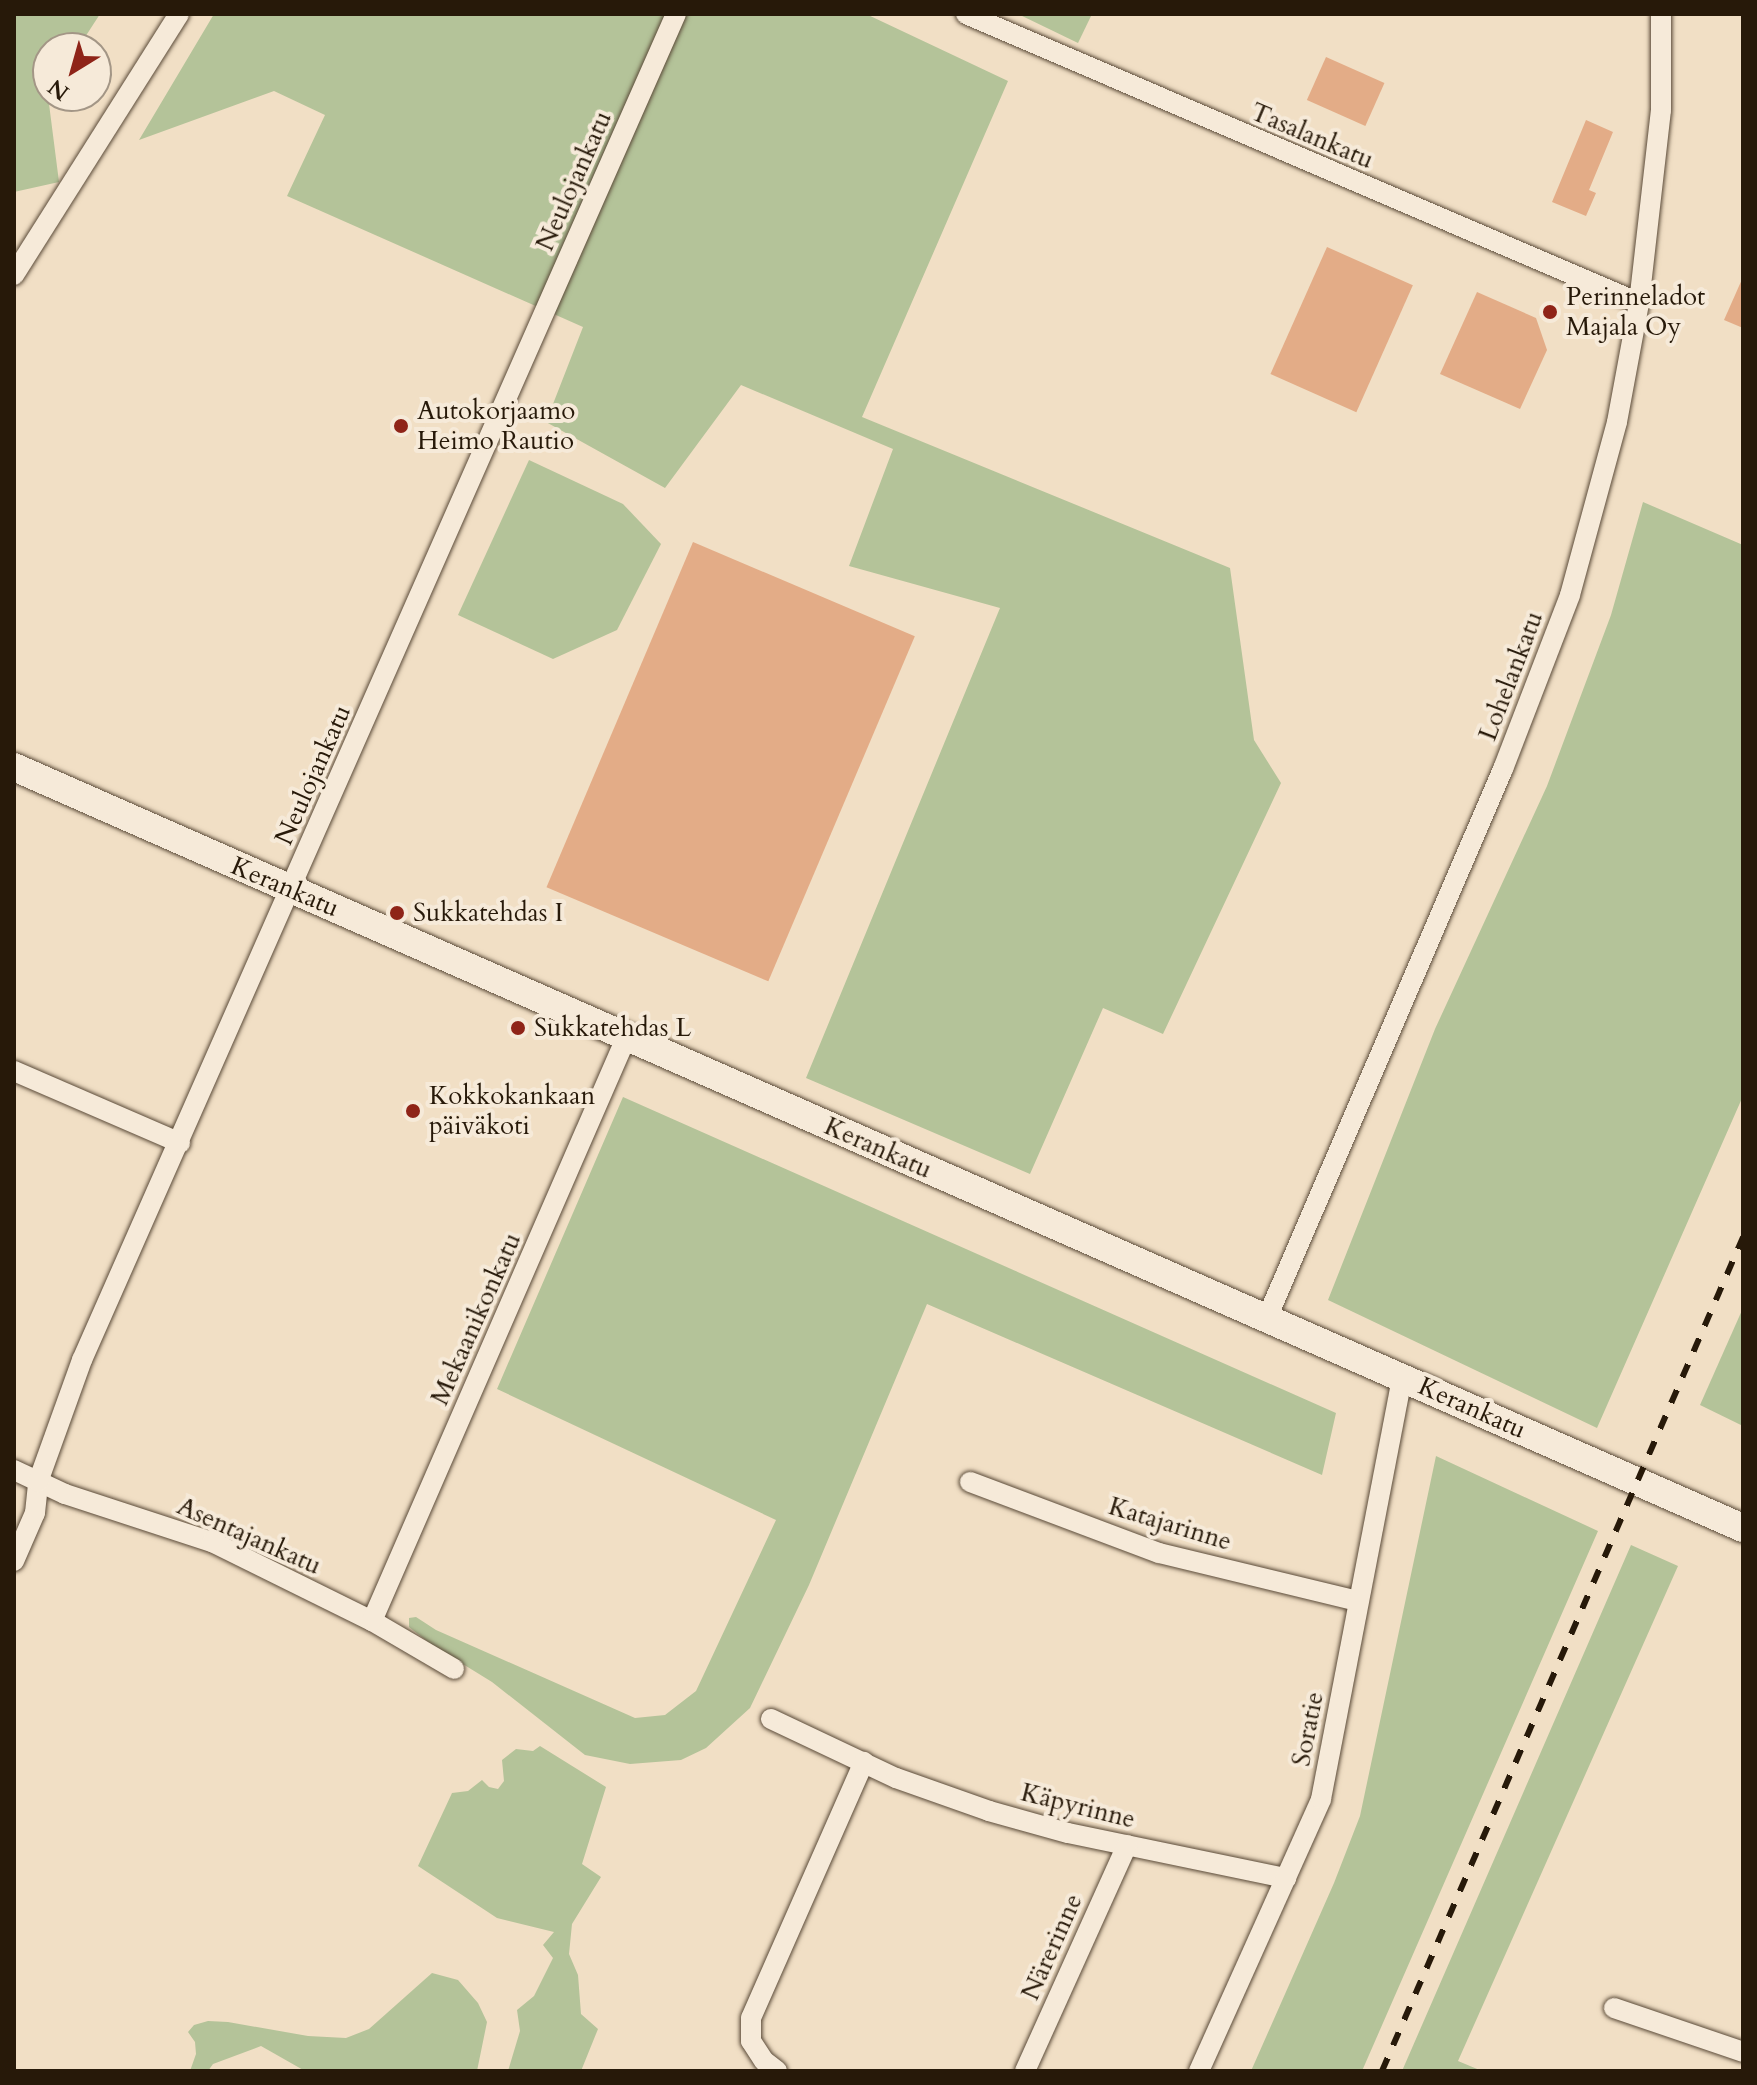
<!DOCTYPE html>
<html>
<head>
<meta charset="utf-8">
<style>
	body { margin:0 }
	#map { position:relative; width:1757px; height:2085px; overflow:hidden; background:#f1dfc5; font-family:Cardo,serif }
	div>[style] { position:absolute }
	.green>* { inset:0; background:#b4c399 }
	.building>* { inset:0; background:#e3ac87; transform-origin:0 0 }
	.roads { filter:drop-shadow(0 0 2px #5a4a38) drop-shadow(0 0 2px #5a4a38) }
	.street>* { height:20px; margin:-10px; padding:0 10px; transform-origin:10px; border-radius:10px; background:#f6ead9 }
	.secondary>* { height:28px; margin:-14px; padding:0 14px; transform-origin:14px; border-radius:14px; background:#f6ead9 }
	.rail>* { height:6px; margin-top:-3px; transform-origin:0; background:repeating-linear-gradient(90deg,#271909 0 14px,transparent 0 28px) }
	.dots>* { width:22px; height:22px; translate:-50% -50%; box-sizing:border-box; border:4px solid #f6ead9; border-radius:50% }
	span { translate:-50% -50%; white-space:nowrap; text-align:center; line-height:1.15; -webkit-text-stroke:8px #f6ead9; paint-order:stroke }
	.street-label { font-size:26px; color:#271909 }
	.poi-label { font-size:26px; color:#271909 }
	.left { translate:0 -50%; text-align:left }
	.frame { position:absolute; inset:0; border:16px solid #271909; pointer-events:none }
	.north { position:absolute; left:32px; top:32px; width:80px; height:80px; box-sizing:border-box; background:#f6ead9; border:2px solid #a39686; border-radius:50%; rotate:217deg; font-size:22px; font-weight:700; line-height:32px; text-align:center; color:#271909 }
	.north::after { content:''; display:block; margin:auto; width:28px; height:36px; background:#8f2418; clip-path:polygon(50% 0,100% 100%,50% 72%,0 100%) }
</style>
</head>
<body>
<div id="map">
	<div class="green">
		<i style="clip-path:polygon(14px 14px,100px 14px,78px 48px,48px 48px,48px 96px,59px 182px,14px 192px)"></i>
		<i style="clip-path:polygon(214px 14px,866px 14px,1008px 81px,862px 417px,1230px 568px,1254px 740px,1281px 783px,1163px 1034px,1103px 1008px,1030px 1174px,806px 1078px,1000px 608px,849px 566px,893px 449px,741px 385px,665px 488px,546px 422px,583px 327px,287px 196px,325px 115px,274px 91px,139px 140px)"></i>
		<i style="clip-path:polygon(1018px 14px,1092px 14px,1078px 43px)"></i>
		<i style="clip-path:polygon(529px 460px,623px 504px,661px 544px,617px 630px,553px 659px,458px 615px)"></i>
		<i style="clip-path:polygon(1643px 502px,1743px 545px,1743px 1096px,1597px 1428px,1328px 1300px,1435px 1029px,1547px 786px,1611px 615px)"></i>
		<i style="clip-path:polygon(623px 1097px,1336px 1413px,1322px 1475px,927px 1304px,809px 1585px,750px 1708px,706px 1748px,681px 1760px,630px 1764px,585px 1755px,492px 1682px,432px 1645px,409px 1627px,409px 1618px,416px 1617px,436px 1630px,635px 1718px,665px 1715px,696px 1691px,776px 1520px,497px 1389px)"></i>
		<i style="clip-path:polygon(1743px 1308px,1743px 1426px,1700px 1405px)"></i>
		<i style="clip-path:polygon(1436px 1456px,1598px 1531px,1362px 2071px,1251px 2071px,1334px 1883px,1360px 1816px)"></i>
		<i style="clip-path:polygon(1631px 1545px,1678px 1566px,1458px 2061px,1482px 2071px,1402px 2071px)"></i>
		<i style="clip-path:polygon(540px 1746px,606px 1787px,582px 1864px,601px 1877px,572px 1924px,569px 1954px,578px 1975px,581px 2014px,598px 2029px,581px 2071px,508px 2071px,520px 2031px,517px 2010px,534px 1996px,553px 1958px,543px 1945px,554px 1932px,497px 1918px,418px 1866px,452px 1793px,468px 1791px,482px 1780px,489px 1787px,498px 1789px,504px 1781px,502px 1760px,516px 1749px,533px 1751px)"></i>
		<i style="clip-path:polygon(432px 1973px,458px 1980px,478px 2003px,487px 2022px,477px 2071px,305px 2071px,261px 2046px,213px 2064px,208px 2071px,190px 2071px,196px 2054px,195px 2042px,188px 2032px,194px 2025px,208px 2021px,228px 2022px,308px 2036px,346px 2038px,369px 2029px)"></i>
	</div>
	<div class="building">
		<i style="left:1326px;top:57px;width:64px;height:47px;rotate:24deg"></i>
		<i style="clip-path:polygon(1586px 120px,1613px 132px,1589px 190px,1596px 193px,1586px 216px,1552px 202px)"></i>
		<i style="left:1327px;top:247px;width:94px;height:139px;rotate:24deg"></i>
		<i style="clip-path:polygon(1743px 277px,1743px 328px,1724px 320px)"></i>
		<i style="clip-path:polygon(1477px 292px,1536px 318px,1547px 350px,1520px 409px,1440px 374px)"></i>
		<i style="left:693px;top:542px;width:241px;height:375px;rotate:23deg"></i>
	</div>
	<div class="roads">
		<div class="street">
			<i style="left:966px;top:14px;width:732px;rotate:23.24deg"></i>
			<i style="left:14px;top:275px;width:309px;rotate:-57.7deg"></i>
			<i style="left:14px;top:1071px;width:181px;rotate:23.4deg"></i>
			<i style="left:1267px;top:1318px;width:598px;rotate:-66.74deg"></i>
			<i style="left:1503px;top:769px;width:186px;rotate:-68.9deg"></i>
			<i style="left:1570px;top:595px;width:179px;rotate:-74.8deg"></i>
			<i style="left:1617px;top:422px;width:121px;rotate:-79.5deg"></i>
			<i style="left:1639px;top:303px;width:194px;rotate:-83.5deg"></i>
			<i style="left:1661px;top:110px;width:96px;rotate:-90deg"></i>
			<i style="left:14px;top:1470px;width:56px;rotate:25.2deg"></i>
			<i style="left:65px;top:1494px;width:155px;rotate:18.1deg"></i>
			<i style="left:212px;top:1542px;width:178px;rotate:26.3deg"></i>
			<i style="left:372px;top:1621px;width:95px;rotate:30.3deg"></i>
			<i style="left:970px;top:1482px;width:202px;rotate:20.6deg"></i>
			<i style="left:1159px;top:1553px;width:205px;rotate:13.6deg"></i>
			<i style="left:14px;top:1561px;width:52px;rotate:-66.4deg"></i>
			<i style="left:35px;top:1513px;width:31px;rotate:-84deg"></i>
			<i style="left:38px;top:1482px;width:130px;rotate:-70.2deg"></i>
			<i style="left:82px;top:1360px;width:1471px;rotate:-66.19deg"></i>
			<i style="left:372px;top:1621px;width:636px;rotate:-66.46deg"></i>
			<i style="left:771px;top:1719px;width:138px;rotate:25.3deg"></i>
			<i style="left:896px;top:1778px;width:99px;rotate:19.5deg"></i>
			<i style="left:989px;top:1811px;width:82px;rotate:15.6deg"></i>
			<i style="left:1068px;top:1833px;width:223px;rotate:11.7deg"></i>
			<i style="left:1614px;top:2008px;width:136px;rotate:18.8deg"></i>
			<i style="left:777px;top:2071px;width:16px;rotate:-142deg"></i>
			<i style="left:764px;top:2061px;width:24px;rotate:-123deg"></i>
			<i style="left:751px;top:2041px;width:23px;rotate:-90deg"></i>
			<i style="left:751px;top:2018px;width:280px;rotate:-66.2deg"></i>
			<i style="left:1025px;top:2071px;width:248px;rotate:-65.7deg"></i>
			<i style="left:1199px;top:2071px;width:298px;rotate:-65.8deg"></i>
			<i style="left:1321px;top:1799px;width:430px;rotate:-79.1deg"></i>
		</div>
		<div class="secondary">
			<i style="left:14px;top:767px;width:1889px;rotate:23.76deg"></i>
		</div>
	</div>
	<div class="rail">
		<i style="left:1382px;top:2071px;width:909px;rotate:-66.59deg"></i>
	</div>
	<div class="dots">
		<i style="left:1550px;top:312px;background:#8f2418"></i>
		<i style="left:401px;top:426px;background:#8f2418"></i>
		<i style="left:397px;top:913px;background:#8f2418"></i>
		<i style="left:518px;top:1028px;background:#8f2418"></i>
		<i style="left:413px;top:1111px;background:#8f2418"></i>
	</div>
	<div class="street-label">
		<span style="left:1312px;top:136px;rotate:23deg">Tasalankatu</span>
		<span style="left:574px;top:181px;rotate:-66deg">Neulojankatu</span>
		<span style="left:1511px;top:676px;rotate:-69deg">Lohelankatu</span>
		<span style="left:313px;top:775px;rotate:-66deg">Neulojankatu</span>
		<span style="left:285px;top:887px;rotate:23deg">Kerankatu</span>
		<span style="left:878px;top:1148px;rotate:24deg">Kerankatu</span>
		<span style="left:476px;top:1319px;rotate:-66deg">Mekaanikonkatu</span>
		<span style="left:1472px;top:1408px;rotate:24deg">Kerankatu</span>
		<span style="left:1170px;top:1524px;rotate:17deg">Katajarinne</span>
		<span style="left:249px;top:1536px;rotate:24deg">Asentajankatu</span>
		<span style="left:1308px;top:1729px;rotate:-79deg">Soratie</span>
		<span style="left:1078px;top:1806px;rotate:14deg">Käpyrinne</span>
		<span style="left:1052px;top:1947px;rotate:-66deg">Närerinne</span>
	</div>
	<div class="poi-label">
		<span class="left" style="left:1566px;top:312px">Perinneladot<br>Majala Oy</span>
		<span class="left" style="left:417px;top:426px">Autokorjaamo<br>Heimo Rautio</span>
		<span class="left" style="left:413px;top:913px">Sukkatehdas I</span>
		<span class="left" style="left:534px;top:1028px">Sukkatehdas L</span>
		<span class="left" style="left:429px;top:1111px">Kokkokankaan<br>päiväkoti</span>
	</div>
	<div class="frame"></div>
	<div class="north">N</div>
</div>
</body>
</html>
